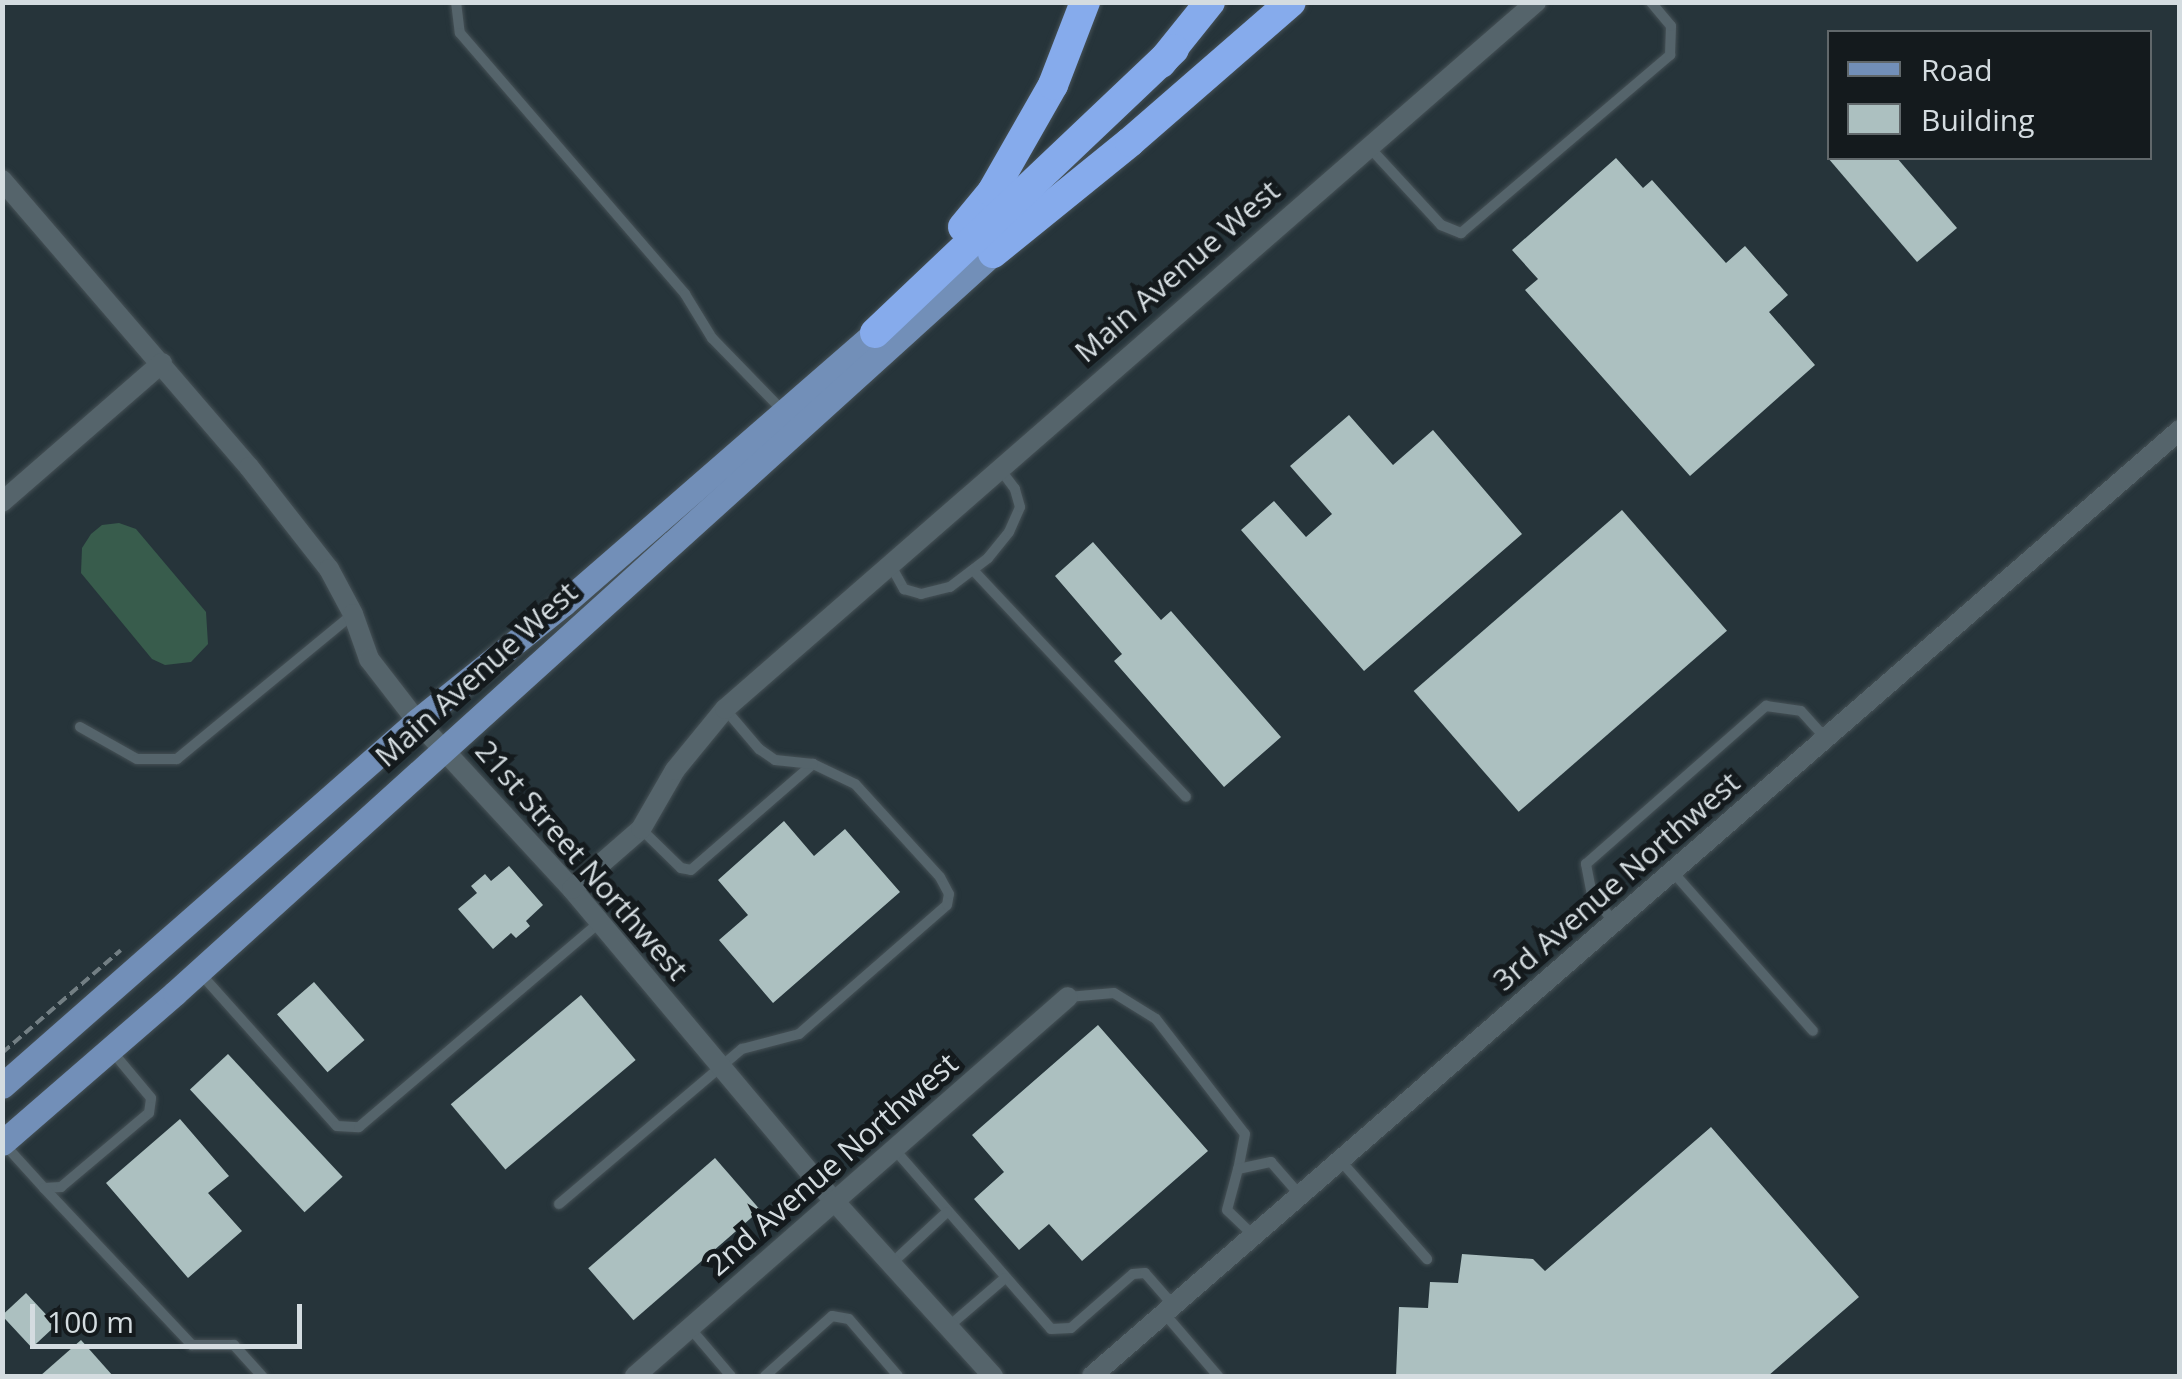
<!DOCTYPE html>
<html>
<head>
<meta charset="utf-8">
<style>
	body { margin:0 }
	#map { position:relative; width:2182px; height:1379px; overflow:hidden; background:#26343a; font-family:"Open Sans",sans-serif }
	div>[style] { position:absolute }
	.green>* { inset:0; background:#385c4c }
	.building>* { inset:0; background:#acc0c0; transform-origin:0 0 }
	.path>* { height:4px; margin-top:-2px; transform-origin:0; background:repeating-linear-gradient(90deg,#737f84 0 10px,transparent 0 15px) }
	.roads { filter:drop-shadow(0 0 2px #465156) drop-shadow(0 0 2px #465156) }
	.service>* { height:10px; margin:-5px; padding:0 5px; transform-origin:5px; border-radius:5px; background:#55646b }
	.minor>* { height:20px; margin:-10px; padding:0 10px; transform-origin:10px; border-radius:10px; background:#55646b }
	.primary>* { height:25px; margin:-12.5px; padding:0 12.5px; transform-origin:12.5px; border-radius:12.5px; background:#728fb8 }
	.motorway>* { height:30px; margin:-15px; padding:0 15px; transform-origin:15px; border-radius:15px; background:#86abec }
	span { translate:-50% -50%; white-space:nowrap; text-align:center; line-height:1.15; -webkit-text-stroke:10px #141a1d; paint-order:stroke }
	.street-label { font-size:30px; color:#d4dce0 }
	.frame { position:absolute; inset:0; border:5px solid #d4dce0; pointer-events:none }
	.legend { position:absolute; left:1827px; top:30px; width:325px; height:130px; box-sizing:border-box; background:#141a1d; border:2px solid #61686b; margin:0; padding:12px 18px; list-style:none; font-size:30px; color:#d4dce0 }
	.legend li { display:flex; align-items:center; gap:20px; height:50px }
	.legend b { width:50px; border:2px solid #61686b }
	.scale { position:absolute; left:30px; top:1304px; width:272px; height:45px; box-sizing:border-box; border:5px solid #d4dce0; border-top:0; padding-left:12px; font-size:30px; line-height:35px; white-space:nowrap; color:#d4dce0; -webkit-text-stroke:8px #141a1d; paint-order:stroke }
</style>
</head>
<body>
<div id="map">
	<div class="green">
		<i style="clip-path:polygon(119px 523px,136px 529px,206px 612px,208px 644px,191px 662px,165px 665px,152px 659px,81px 573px,82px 548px,91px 534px,102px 525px)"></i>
	</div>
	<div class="building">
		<i style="clip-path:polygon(1616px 158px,1643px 188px,1652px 180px,1726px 263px,1745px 246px,1788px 295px,1769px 312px,1815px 365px,1690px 476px,1525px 290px,1538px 279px,1512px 250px)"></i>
		<i style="clip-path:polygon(1828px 158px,1897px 158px,1957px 228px,1917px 262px)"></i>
		<i style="clip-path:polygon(1349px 415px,1393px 465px,1433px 430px,1522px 534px,1364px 671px,1241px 530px,1274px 501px,1306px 537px,1332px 514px,1290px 466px)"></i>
		<i style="left:1622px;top:510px;width:160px;height:276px;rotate:49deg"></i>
		<i style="clip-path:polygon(1093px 542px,1161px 620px,1171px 611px,1281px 737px,1224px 787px,1114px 661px,1122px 654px,1055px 576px)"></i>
		<i style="clip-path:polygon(784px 821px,814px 856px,845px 829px,900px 892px,773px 1003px,719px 940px,748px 915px,718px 880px)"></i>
		<i style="clip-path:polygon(509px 866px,543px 905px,526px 921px,530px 926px,516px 938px,511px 933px,493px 949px,458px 909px,477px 893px,471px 886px,485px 874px,491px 881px)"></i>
		<i style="left:314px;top:982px;width:77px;height:49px;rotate:49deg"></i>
		<i style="left:581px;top:995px;width:85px;height:170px;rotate:50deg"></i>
		<i style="clip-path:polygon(1098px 1025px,1208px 1151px,1082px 1261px,1049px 1224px,1019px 1250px,974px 1199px,1004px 1172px,972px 1135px)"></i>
		<i style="left:228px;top:1054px;width:168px;height:52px;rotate:47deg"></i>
		<i style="clip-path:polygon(180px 1119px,229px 1176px,208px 1193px,242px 1231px,188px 1278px,106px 1183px)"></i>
		<i style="clip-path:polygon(1711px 1127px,1859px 1297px,1768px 1376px,1396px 1376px,1399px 1307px,1428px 1308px,1430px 1282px,1458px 1283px,1462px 1254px,1533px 1259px,1545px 1271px)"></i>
		<i style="left:715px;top:1158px;width:69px;height:168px;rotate:49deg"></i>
		<i style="left:26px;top:1293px;width:44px;height:33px;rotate:47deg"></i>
		<i style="clip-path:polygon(81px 1340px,113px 1376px,40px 1376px)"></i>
	</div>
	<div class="path">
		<i style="left:2px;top:1053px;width:157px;rotate:-40.9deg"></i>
	</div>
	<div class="roads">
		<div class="service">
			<i style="left:456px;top:2px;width:31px;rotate:83deg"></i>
			<i style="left:460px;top:33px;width:345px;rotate:49.2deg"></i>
			<i style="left:685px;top:294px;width:52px;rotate:58.5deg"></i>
			<i style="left:712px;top:338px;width:102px;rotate:45.8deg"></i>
			<i style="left:1370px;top:148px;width:105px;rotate:47.3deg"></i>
			<i style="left:1441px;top:225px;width:22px;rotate:22deg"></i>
			<i style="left:1461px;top:233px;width:275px;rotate:-40.4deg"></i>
			<i style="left:1670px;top:55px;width:29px;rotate:-88deg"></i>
			<i style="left:1671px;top:26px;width:31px;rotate:-130deg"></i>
			<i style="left:890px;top:564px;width:29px;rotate:61deg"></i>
			<i style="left:904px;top:589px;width:18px;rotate:16deg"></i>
			<i style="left:921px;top:594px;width:30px;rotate:-14deg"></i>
			<i style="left:950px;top:587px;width:48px;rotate:-37.3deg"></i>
			<i style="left:988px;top:558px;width:33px;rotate:-51deg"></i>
			<i style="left:1009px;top:532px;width:27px;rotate:-66deg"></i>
			<i style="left:1020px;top:507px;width:19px;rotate:-106deg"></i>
			<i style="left:1015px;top:489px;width:25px;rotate:-127deg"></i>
			<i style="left:973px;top:570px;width:311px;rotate:46.8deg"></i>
			<i style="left:80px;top:727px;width:65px;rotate:29.3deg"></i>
			<i style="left:137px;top:759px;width:40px"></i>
			<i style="left:177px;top:759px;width:228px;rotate:-39.5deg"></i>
			<i style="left:641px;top:829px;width:56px;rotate:44.3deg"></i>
			<i style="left:681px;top:868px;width:10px;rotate:11deg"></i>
			<i style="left:691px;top:870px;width:162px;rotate:-41deg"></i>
			<i style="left:1672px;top:871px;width:213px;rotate:48.6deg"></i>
			<i style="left:1614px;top:922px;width:35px;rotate:-129deg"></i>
			<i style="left:1592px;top:895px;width:32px;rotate:-101deg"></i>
			<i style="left:1586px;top:864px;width:240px;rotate:-41.3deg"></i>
			<i style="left:1766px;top:706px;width:35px;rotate:8deg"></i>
			<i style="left:1801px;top:711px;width:36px;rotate:48deg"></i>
			<i style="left:200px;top:973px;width:205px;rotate:48.2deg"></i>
			<i style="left:337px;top:1126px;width:22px;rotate:3deg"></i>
			<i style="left:359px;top:1127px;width:315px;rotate:-40.4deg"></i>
			<i style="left:1068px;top:997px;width:46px;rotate:-5deg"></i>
			<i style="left:1114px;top:993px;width:49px;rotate:31.8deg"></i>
			<i style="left:1156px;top:1019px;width:145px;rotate:52.3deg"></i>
			<i style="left:1245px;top:1134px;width:36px;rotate:101deg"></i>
			<i style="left:5px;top:1145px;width:58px;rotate:47.8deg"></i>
			<i style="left:44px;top:1188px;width:17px;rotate:-3deg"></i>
			<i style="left:61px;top:1187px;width:115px;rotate:-40.1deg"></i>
			<i style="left:149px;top:1113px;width:15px;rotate:-82deg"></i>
			<i style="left:151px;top:1098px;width:62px;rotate:-129.8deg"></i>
			<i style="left:895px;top:1150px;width:237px;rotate:48.9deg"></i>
			<i style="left:1051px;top:1329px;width:20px;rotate:-3deg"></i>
			<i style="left:1071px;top:1328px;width:82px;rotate:-41.1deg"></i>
			<i style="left:1133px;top:1274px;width:12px;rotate:-5deg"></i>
			<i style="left:1145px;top:1273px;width:43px;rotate:48.8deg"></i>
			<i style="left:1340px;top:1160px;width:132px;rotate:48.7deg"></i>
			<i style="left:44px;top:1188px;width:216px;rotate:46.7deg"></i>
			<i style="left:192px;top:1345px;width:42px"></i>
			<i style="left:234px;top:1345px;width:42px;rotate:47.9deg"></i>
			<i style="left:559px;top:1204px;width:240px;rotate:-40.3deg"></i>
			<i style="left:742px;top:1049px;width:59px;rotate:-14.7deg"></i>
			<i style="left:799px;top:1034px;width:196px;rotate:-41.1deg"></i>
			<i style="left:947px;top:905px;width:11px;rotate:-80deg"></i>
			<i style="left:949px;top:894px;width:19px;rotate:-118deg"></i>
			<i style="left:940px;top:877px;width:126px;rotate:-132.4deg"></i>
			<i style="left:855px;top:784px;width:47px;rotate:-154.5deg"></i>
			<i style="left:813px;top:764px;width:38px;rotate:-174deg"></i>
			<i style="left:775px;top:760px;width:19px;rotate:-145deg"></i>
			<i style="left:759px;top:749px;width:52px;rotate:-130.4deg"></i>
			<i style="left:1254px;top:1236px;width:37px;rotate:-136deg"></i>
			<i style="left:1227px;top:1210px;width:42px;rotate:-75deg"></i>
			<i style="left:1238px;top:1169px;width:34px;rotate:-12deg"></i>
			<i style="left:1271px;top:1162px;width:43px;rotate:48.8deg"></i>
			<i style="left:891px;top:1264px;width:76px;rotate:-42.9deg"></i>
			<i style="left:1164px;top:1313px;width:83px;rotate:49.4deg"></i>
			<i style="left:948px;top:1327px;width:75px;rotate:-40.7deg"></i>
			<i style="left:690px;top:1328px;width:63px;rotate:49.5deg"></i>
			<i style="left:765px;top:1376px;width:90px;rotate:-41.8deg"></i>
			<i style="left:832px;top:1316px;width:17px;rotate:10deg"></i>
			<i style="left:849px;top:1319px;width:75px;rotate:49.3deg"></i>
		</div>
		<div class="minor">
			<i style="left:2px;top:180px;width:379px;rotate:49.3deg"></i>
			<i style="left:249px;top:467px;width:130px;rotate:51.9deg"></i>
			<i style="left:329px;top:569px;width:51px;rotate:61.9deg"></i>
			<i style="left:353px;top:614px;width:48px;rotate:70.4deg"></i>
			<i style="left:369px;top:659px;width:78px;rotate:52.3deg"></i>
			<i style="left:417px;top:721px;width:229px;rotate:47.3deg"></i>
			<i style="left:572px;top:889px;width:409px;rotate:50deg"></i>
			<i style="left:835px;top:1202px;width:235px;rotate:47.8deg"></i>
			<i style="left:2px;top:502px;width:212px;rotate:-41deg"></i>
			<i style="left:572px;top:889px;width:91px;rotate:-41deg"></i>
			<i style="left:641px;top:829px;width:68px;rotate:-60deg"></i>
			<i style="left:675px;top:770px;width:79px;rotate:-50.7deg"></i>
			<i style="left:725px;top:709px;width:1076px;rotate:-41.08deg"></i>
			<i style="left:635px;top:1376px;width:575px;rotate:-41.2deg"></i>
			<i style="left:1092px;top:1376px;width:1442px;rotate:-41.01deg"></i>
		</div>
		<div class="primary">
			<i style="left:2px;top:1086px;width:553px;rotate:-41.33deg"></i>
			<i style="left:417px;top:721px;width:187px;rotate:-38.7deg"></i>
			<i style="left:563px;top:604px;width:413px;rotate:-41deg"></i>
			<i style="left:2px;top:1143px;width:229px;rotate:-40.9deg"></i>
			<i style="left:175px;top:993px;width:1103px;rotate:-42.13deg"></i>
		</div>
		<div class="motorway">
			<i style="left:1161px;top:63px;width:78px;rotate:-51.2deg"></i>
			<i style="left:963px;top:227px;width:45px;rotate:-50.4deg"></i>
			<i style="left:992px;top:192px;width:123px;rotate:-60.3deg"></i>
			<i style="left:1053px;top:85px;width:89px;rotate:-68.9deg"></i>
			<i style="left:993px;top:253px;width:176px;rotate:-39deg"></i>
			<i style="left:1130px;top:142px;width:213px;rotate:-41deg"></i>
			<i style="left:875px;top:333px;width:412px;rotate:-43.5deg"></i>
		</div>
	</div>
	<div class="street-label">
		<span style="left:1177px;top:271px;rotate:-41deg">Main Avenue West</span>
		<span style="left:476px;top:674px;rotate:-42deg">Main Avenue West</span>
		<span style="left:582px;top:860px;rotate:49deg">21st Street Northwest</span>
		<span style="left:1616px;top:881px;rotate:-41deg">3rd Avenue Northwest</span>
		<span style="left:832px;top:1164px;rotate:-41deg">2nd Avenue Northwest</span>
	</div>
	<div class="frame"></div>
	<ul class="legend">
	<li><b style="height:12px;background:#728fb8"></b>Road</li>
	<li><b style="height:28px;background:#acc0c0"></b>Building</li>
	</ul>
	<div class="scale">100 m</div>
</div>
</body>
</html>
